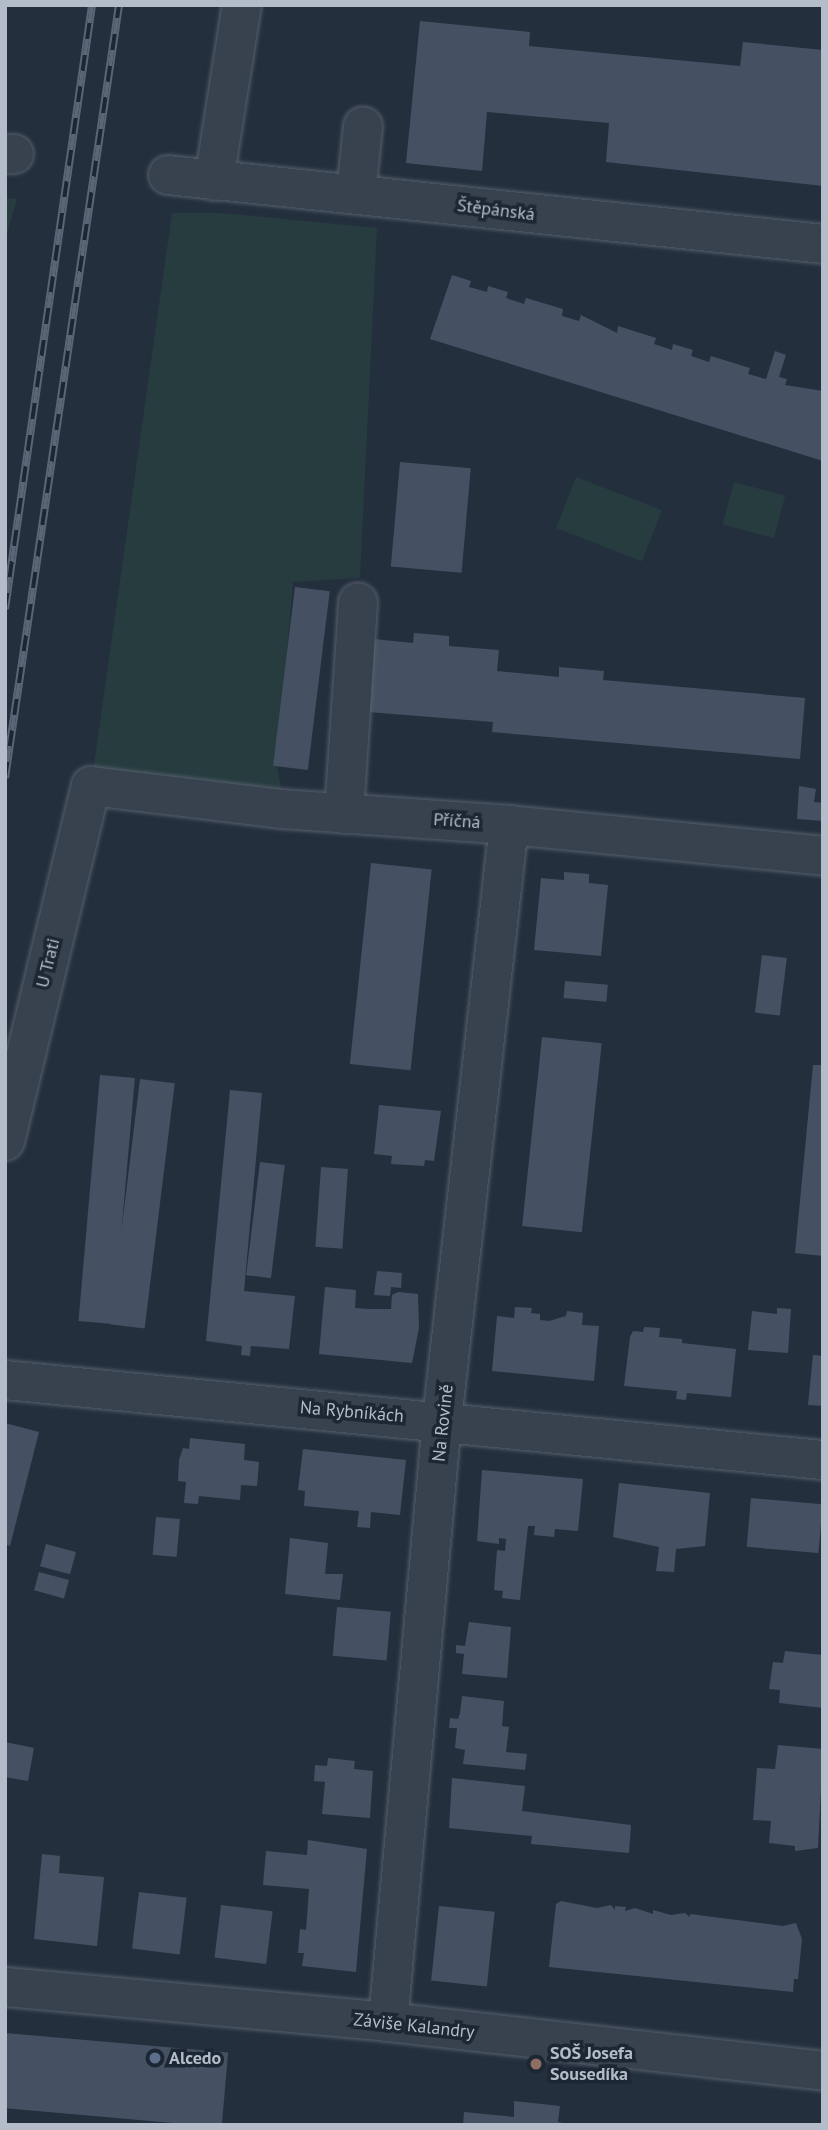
<!DOCTYPE html>
<html>
<head>
<meta charset="utf-8">
<style>
	body { margin:0 }
	#map { position:relative; width:828px; height:2130px; overflow:hidden; background:#242f3e; font-family:"PT Sans",sans-serif }
	div>[style] { position:absolute }
	.green>* { inset:0; background:#263c3f; transform-origin:0 0 }
	.building>* { inset:0; background:#455162; transform-origin:0 0 }
	.roads { filter:drop-shadow(0 0 2px #565f6c) drop-shadow(0 0 2px #565f6c) }
	.minor>* { height:38px; margin:-19px; padding:0 19px; transform-origin:19px; border-radius:19px; background:#38414e }
	.rail>* { height:8px; margin-top:-4px; transform-origin:0; background:repeating-linear-gradient(90deg,#1d2633 0 16px,#5a6575 0 32px); box-sizing:border-box; border-block:2px solid #5a6575 }
	.dots>* { width:19px; height:19px; translate:-50% -50%; box-sizing:border-box; border:4px solid #1d2633; border-radius:50% }
	span { translate:-50% -50%; white-space:nowrap; text-align:center; line-height:1.15; -webkit-text-stroke:7px #1d2633; paint-order:stroke }
	.street-label { font-size:18px; color:#b4bcc9 }
	.poi-label { font-size:18px; color:#b4bcc9; font-weight:700 }
	.left { translate:0 -50%; text-align:left }
	.frame { position:absolute; inset:0; border:7px solid #b4bcc9; pointer-events:none }
</style>
</head>
<body>
<div id="map">
	<div class="green">
		<i style="clip-path:polygon(5px 198px,17px 199px,5px 241px)"></i>
		<i style="clip-path:polygon(172px 213px,222px 213px,377px 228px,360px 578px,293px 582px,277px 767px,285px 809px,91px 786px)"></i>
		<i style="left:576px;top:477px;width:92px;height:55px;rotate:21deg"></i>
		<i style="left:734px;top:482px;width:53px;height:44px;rotate:15deg"></i>
	</div>
	<div class="building">
		<i style="clip-path:polygon(420px 21px,530px 32px,529px 46px,740px 66px,743px 42px,823px 50px,823px 186px,606px 162px,609px 123px,487px 112px,482px 171px,406px 163px)"></i>
		<i style="clip-path:polygon(452px 275px,471px 281px,469px 287px,487px 292px,488px 286px,508px 292px,506px 298px,524px 304px,526px 298px,563px 309px,562px 316px,579px 321px,581px 315px,617px 333px,618px 326px,656px 338px,654px 344px,672px 350px,673px 344px,693px 350px,691px 356px,709px 362px,711px 356px,750px 368px,748px 374px,766px 379px,775px 351px,786px 355px,779px 377px,787px 379px,785px 385px,823px 391px,823px 461px,430px 339px)"></i>
		<i style="left:400px;top:462px;width:71px;height:105px;rotate:5deg"></i>
		<i style="left:295px;top:587px;width:35px;height:180px;rotate:7deg"></i>
		<i style="clip-path:polygon(414px 633px,449px 636px,449px 646px,499px 650px,497px 671px,559px 677px,559px 667px,604px 671px,603px 680px,805px 698px,800px 759px,492px 732px,493px 722px,368px 712px,374px 639px,413px 643px)"></i>
		<i style="clip-path:polygon(799px 786px,816px 789px,814px 802px,823px 803px,823px 821px,797px 819px)"></i>
		<i style="left:371px;top:863px;width:61px;height:202px;rotate:6deg"></i>
		<i style="clip-path:polygon(564px 872px,589px 874px,589px 883px,608px 885px,601px 956px,534px 950px,541px 878px,564px 880px)"></i>
		<i style="left:762px;top:955px;width:25px;height:58px;rotate:7deg"></i>
		<i style="left:565px;top:981px;width:43px;height:17px;rotate:5deg"></i>
		<i style="left:542px;top:1037px;width:60px;height:190px;rotate:6deg"></i>
		<i style="clip-path:polygon(813px 1065px,823px 1065px,823px 1256px,795px 1253px)"></i>
		<i style="left:100px;top:1075px;width:35px;height:247px;rotate:5deg"></i>
		<i style="left:140px;top:1079px;width:35px;height:247px;rotate:7deg"></i>
		<i style="clip-path:polygon(230px 1090px,262px 1093px,244px 1291px,295px 1296px,289px 1349px,251px 1346px,250px 1356px,241px 1355px,242px 1346px,206px 1341px)"></i>
		<i style="clip-path:polygon(379px 1105px,441px 1111px,434px 1161px,425px 1160px,424px 1166px,391px 1164px,392px 1156px,374px 1154px)"></i>
		<i style="left:260px;top:1162px;width:25px;height:114px;rotate:7deg"></i>
		<i style="left:321px;top:1167px;width:27px;height:80px;rotate:4deg"></i>
		<i style="clip-path:polygon(377px 1271px,402px 1273px,401px 1288px,391px 1287px,390px 1296px,374px 1295px)"></i>
		<i style="clip-path:polygon(325px 1287px,356px 1290px,355px 1308px,369px 1309px,391px 1309px,392px 1295px,398px 1292px,418px 1294px,419px 1328px,412px 1363px,319px 1354px)"></i>
		<i style="clip-path:polygon(515px 1307px,532px 1308px,531px 1313px,540px 1314px,540px 1320px,549px 1321px,566px 1316px,567px 1311px,583px 1313px,582px 1325px,599px 1326px,594px 1381px,492px 1371px,497px 1316px,514px 1318px)"></i>
		<i style="clip-path:polygon(777px 1308px,791px 1309px,788px 1353px,748px 1350px,752px 1311px,777px 1314px)"></i>
		<i style="clip-path:polygon(644px 1327px,660px 1328px,659px 1337px,682px 1339px,682px 1343px,736px 1349px,731px 1397px,687px 1393px,686px 1400px,676px 1399px,677px 1391px,624px 1386px,630px 1337px,633px 1331px,643px 1332px)"></i>
		<i style="clip-path:polygon(813px 1355px,823px 1356px,823px 1406px,808px 1405px)"></i>
		<i style="clip-path:polygon(5px 1423px,39px 1432px,10px 1546px,5px 1544px)"></i>
		<i style="clip-path:polygon(190px 1438px,245px 1444px,244px 1460px,259px 1462px,257px 1486px,241px 1485px,240px 1500px,199px 1496px,198px 1504px,184px 1503px,186px 1482px,178px 1481px,179px 1460px,183px 1448px,189px 1449px)"></i>
		<i style="clip-path:polygon(303px 1449px,406px 1460px,400px 1515px,371px 1512px,370px 1528px,357px 1527px,359px 1511px,304px 1506px,305px 1491px,298px 1490px)"></i>
		<i style="clip-path:polygon(482px 1470px,583px 1479px,578px 1531px,555px 1529px,554px 1537px,534px 1535px,535px 1526px,528px 1526px,520px 1600px,502px 1598px,503px 1591px,494px 1590px,497px 1550px,505px 1551px,506px 1539px,499px 1538px,499px 1544px,477px 1541px)"></i>
		<i style="clip-path:polygon(619px 1483px,710px 1493px,705px 1546px,676px 1549px,674px 1572px,656px 1571px,659px 1547px,613px 1537px)"></i>
		<i style="left:751px;top:1498px;width:72px;height:49px;rotate:5deg"></i>
		<i style="left:156px;top:1517px;width:24px;height:38px;rotate:5deg"></i>
		<i style="clip-path:polygon(290px 1538px,328px 1543px,325px 1574px,343px 1574px,340px 1600px,285px 1594px)"></i>
		<i style="left:46px;top:1544px;width:31px;height:23px;rotate:15deg"></i>
		<i style="left:39px;top:1572px;width:31px;height:19px;rotate:15deg"></i>
		<i style="left:337px;top:1607px;width:54px;height:49px;rotate:5deg"></i>
		<i style="clip-path:polygon(469px 1622px,511px 1627px,507px 1678px,462px 1674px,464px 1654px,456px 1653px,456px 1645px,465px 1646px)"></i>
		<i style="clip-path:polygon(785px 1651px,823px 1655px,823px 1708px,779px 1703px,780px 1690px,769px 1689px,773px 1662px,783px 1663px)"></i>
		<i style="clip-path:polygon(462px 1696px,504px 1701px,502px 1726px,509px 1727px,506px 1752px,527px 1754px,525px 1770px,463px 1764px,465px 1750px,455px 1748px,457px 1728px,449px 1728px,450px 1718px,458px 1719px,460px 1713px)"></i>
		<i style="clip-path:polygon(5px 1742px,34px 1748px,28px 1781px,5px 1777px)"></i>
		<i style="clip-path:polygon(778px 1745px,823px 1749px,818px 1848px,795px 1851px,795px 1846px,769px 1843px,771px 1821px,753px 1820px,757px 1768px,775px 1769px)"></i>
		<i style="clip-path:polygon(328px 1758px,355px 1761px,354px 1769px,373px 1771px,370px 1818px,322px 1814px,325px 1782px,314px 1781px,315px 1765px,327px 1766px)"></i>
		<i style="clip-path:polygon(452px 1778px,525px 1786px,522px 1811px,631px 1825px,629px 1853px,531px 1844px,532px 1836px,449px 1828px)"></i>
		<i style="clip-path:polygon(308px 1840px,367px 1849px,356px 1972px,302px 1966px,304px 1953px,298px 1953px,300px 1929px,306px 1930px,309px 1889px,263px 1885px,266px 1851px,307px 1855px)"></i>
		<i style="clip-path:polygon(42px 1854px,60px 1856px,59px 1873px,104px 1877px,97px 1946px,34px 1939px)"></i>
		<i style="left:139px;top:1892px;width:48px;height:57px;rotate:7deg"></i>
		<i style="clip-path:polygon(561px 1901px,597px 1908px,611px 1905px,615px 1910px,615px 1906px,626px 1907px,625px 1911px,635px 1908px,653px 1914px,653px 1910px,671px 1915px,685px 1913px,690px 1917px,690px 1914px,783px 1926px,796px 1923px,802px 1939px,798px 1979px,794px 1979px,793px 1992px,549px 1967px,556px 1904px)"></i>
		<i style="left:221px;top:1905px;width:52px;height:53px;rotate:7deg"></i>
		<i style="left:439px;top:1906px;width:56px;height:75px;rotate:6deg"></i>
		<i style="left:5px;top:2033px;width:224px;height:75px;rotate:5deg"></i>
		<i style="clip-path:polygon(514px 2101px,560px 2106px,558px 2122px,572px 2125px,463px 2125px,464px 2112px,514px 2117px)"></i>
	</div>
	<div class="roads">
		<div class="minor">
			<i style="left:5px;top:154px;width:9px"></i>
			<i style="left:168px;top:175px;width:659px;rotate:6.01deg"></i>
			<i style="left:214px;top:181px;width:178px;rotate:-81deg"></i>
			<i style="left:356px;top:193px;width:67px;rotate:-84deg"></i>
			<i style="left:344px;top:814px;width:212px;rotate:-86.2deg"></i>
			<i style="left:5px;top:1141px;width:365px;rotate:-76.4deg"></i>
			<i style="left:91px;top:786px;width:191px;rotate:6.9deg"></i>
			<i style="left:281px;top:809px;width:229px;rotate:4deg"></i>
			<i style="left:509px;top:825px;width:316px;rotate:5.6deg"></i>
			<i style="left:5px;top:1380px;width:822px;rotate:5.59deg"></i>
			<i style="left:5px;top:1987px;width:385px;rotate:5.2deg"></i>
			<i style="left:388px;top:2022px;width:438px;rotate:6.4deg"></i>
			<i style="left:388px;top:2022px;width:604px;rotate:-84.87deg"></i>
			<i style="left:442px;top:1420px;width:599px;rotate:-83.58deg"></i>
		</div>
	</div>
	<div class="rail">
		<i style="left:5px;top:609px;width:610px;rotate:-81.8deg"></i>
		<i style="left:5px;top:778px;width:781px;rotate:-81.61deg"></i>
	</div>
	<div class="dots">
		<i style="left:155px;top:2058px;background:#5c6f8a"></i>
		<i style="left:536px;top:2064px;background:#8d6e63"></i>
	</div>
	<div class="street-label">
		<span style="left:496px;top:210px;rotate:7deg">Štěpánská</span>
		<span style="left:457px;top:821px;rotate:4deg">Příčná</span>
		<span style="left:48px;top:963px;rotate:-76deg">U Trati</span>
		<span style="left:352px;top:1412px;rotate:5deg">Na Rybníkách</span>
		<span style="left:443px;top:1423px;rotate:-84deg">Na Rovině</span>
		<span style="left:414px;top:2026px;rotate:6deg">Záviše Kalandry</span>
	</div>
	<div class="poi-label">
		<span class="left" style="left:550px;top:2064px">SOŠ Josefa<br>Sousedíka</span>
		<span class="left" style="left:169px;top:2058px">Alcedo</span>
	</div>
	<div class="frame"></div>
</div>
</body>
</html>
